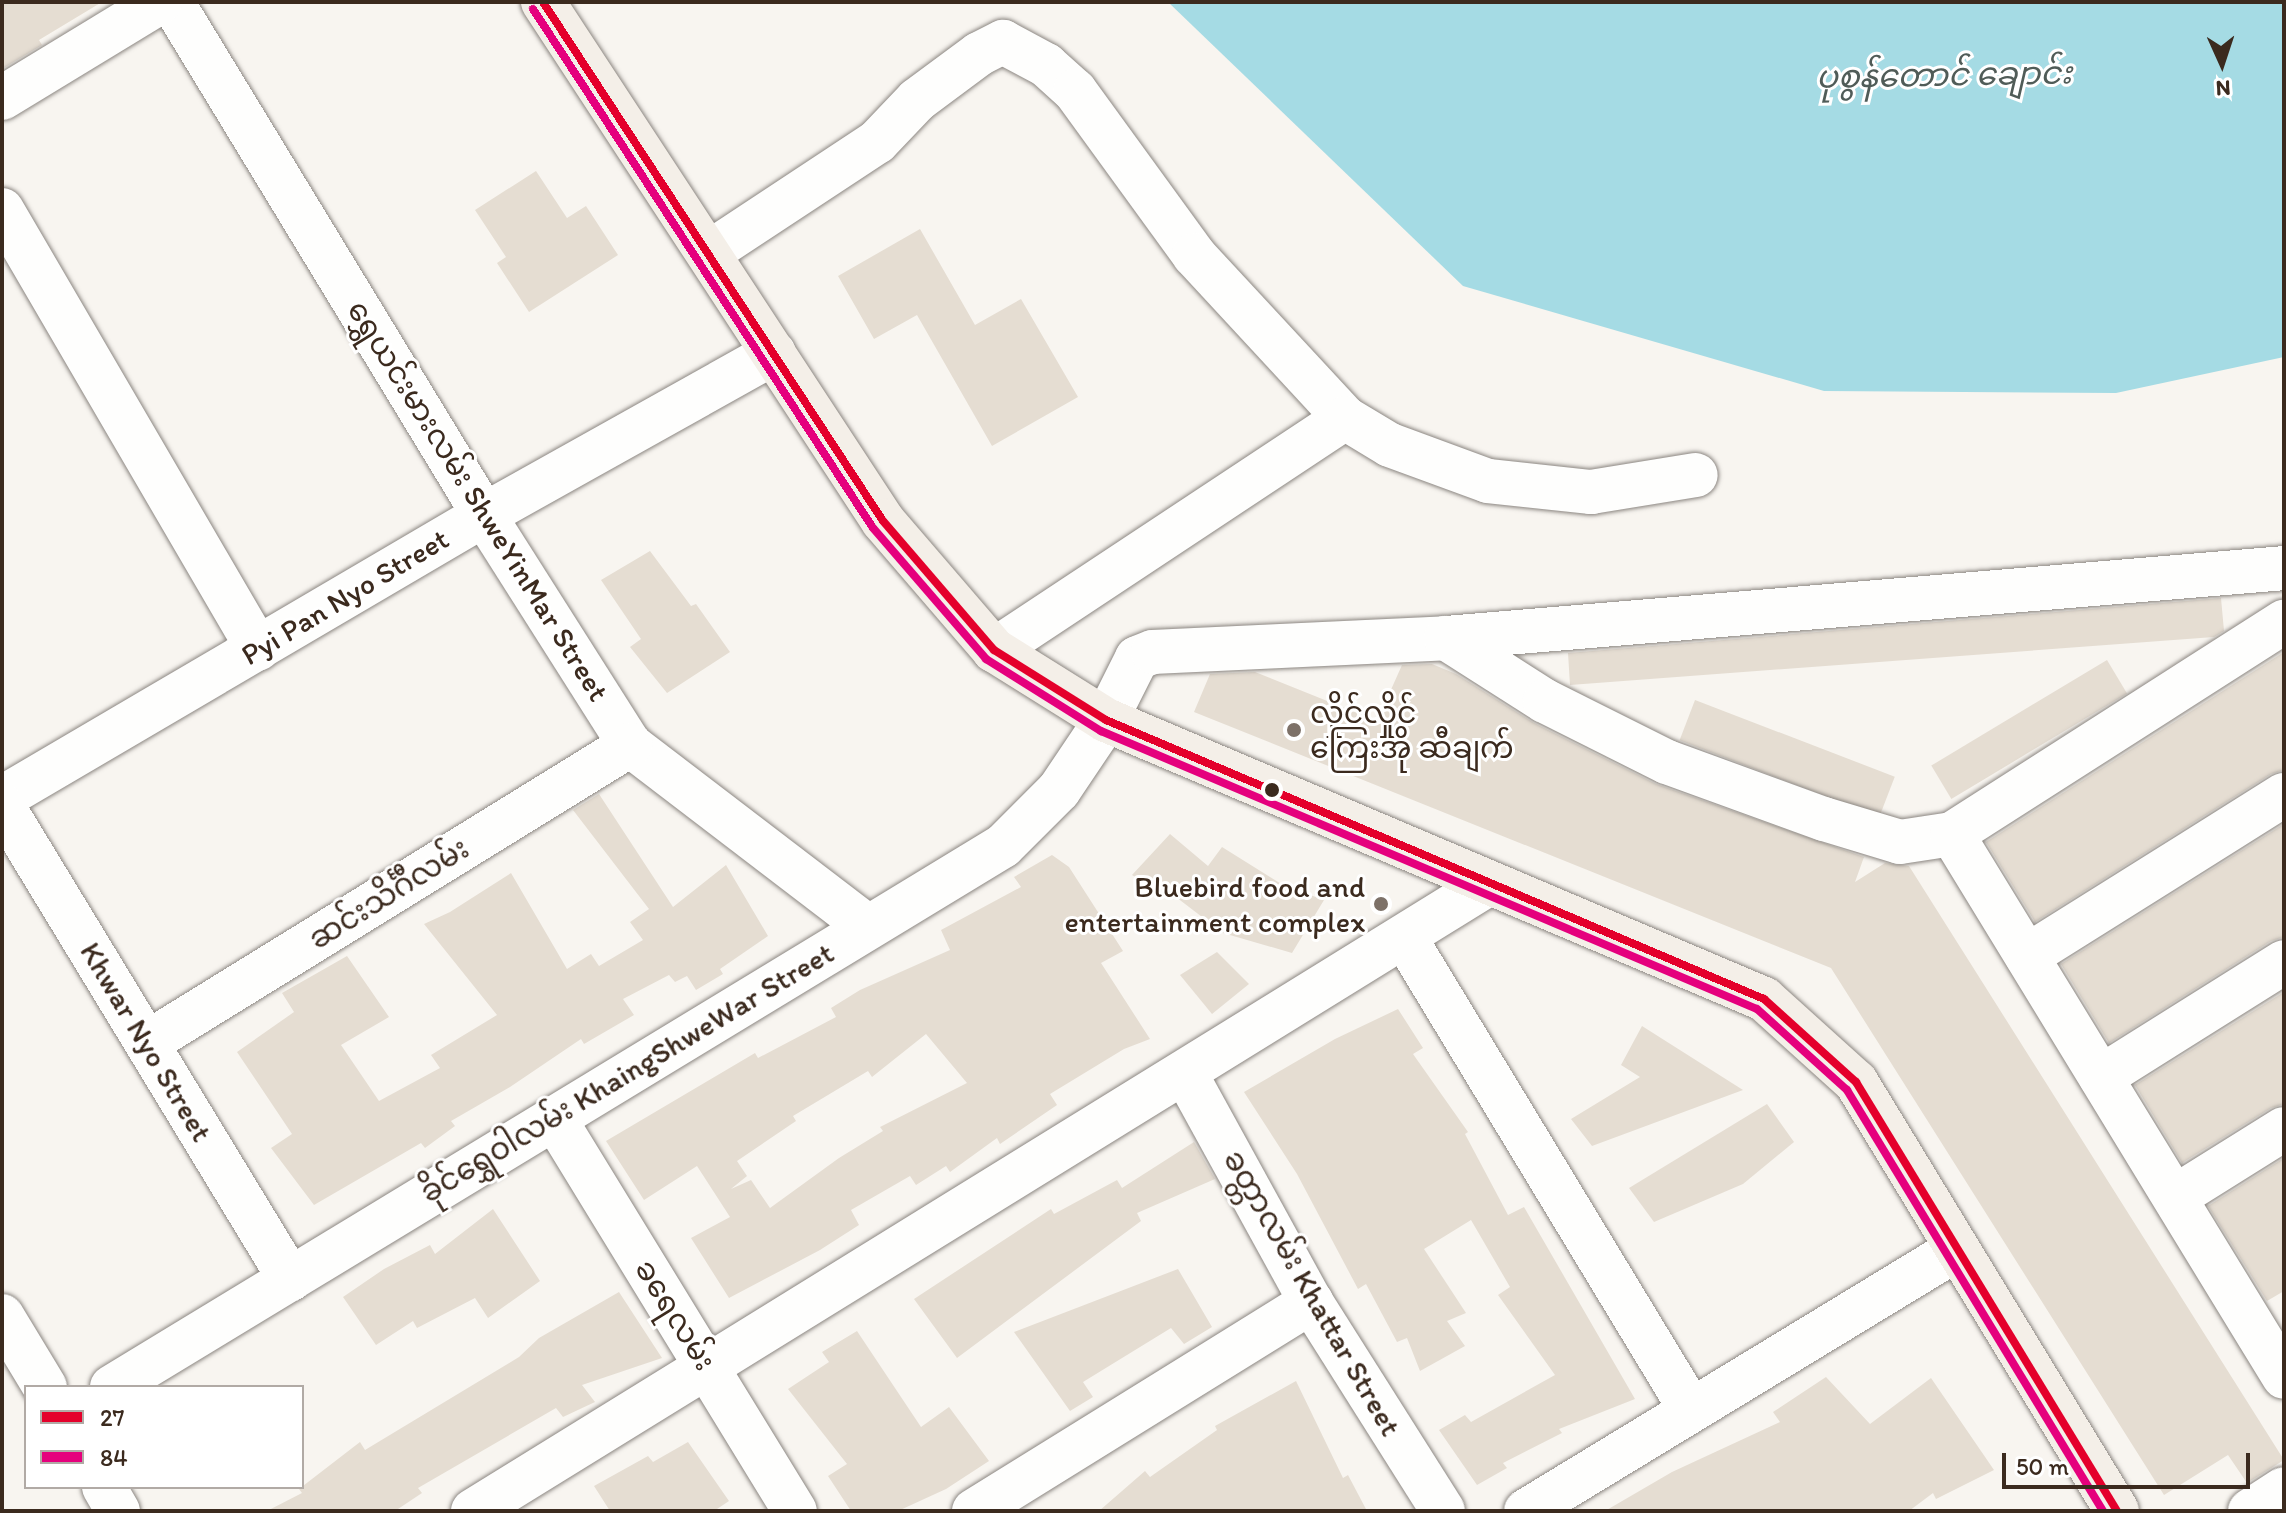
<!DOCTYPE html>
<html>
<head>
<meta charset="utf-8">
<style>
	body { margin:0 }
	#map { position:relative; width:2286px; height:1513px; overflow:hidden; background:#f8f5f0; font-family:Itim,"Noto Sans Myanmar",sans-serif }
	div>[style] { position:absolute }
	.water>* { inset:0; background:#a5dbe4 }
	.building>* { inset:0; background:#e5ddd2; transform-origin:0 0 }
	.roads { filter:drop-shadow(0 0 2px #8b8681) drop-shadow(0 0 2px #8b8681) }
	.minor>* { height:44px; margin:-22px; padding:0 22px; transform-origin:22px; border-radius:22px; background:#fefefd }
	.major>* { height:44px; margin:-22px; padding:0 22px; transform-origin:22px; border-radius:22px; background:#f4efe8 }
	.bus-1>* { height:8px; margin:-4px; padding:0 4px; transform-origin:4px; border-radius:4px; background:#e4002b }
	.bus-2>* { height:8px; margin:-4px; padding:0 4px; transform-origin:4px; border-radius:4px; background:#e5007d }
	.dots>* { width:22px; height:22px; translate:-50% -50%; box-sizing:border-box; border:4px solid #fff; border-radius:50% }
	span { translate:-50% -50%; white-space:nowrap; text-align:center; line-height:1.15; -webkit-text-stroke:6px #fff; paint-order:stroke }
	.street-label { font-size:30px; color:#3b2a1e }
	.poi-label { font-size:30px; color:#3b2a1e }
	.left { translate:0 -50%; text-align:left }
	.right { translate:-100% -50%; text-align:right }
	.water-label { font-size:32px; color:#505c58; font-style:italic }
	.frame { position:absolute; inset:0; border:4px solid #3b2a1e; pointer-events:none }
	.legend { position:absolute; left:24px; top:1385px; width:280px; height:104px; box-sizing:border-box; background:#fff; border:2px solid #b1aaa5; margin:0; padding:10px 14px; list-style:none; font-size:24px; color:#3b2a1e }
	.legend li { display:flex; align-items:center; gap:16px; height:40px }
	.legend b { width:40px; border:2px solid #b1aaa5 }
	.north { position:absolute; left:2182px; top:24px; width:80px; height:80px; -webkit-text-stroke:6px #fff; paint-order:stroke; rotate:177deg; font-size:22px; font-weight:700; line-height:32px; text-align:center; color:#3b2a1e }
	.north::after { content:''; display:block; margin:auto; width:28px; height:36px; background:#3b2a1e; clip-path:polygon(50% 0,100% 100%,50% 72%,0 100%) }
	.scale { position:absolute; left:2002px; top:1453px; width:248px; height:36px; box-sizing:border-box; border:4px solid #3b2a1e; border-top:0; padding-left:10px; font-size:24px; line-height:28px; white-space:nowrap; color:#3b2a1e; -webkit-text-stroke:6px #fff; paint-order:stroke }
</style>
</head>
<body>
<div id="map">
	<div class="water">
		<i style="clip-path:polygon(1168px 2px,2284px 2px,2284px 357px,2116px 393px,1824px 391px,1463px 286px)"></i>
	</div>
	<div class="building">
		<i style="clip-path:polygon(2px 2px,102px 2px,39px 40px,42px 45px,2px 69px)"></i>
		<i style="clip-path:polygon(536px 171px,567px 218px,586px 206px,618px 255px,529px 312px,497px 263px,506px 257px,475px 210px)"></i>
		<i style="clip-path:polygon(920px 229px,975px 325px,1021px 299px,1078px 397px,992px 446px,917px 315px,874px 339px,838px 276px)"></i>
		<i style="clip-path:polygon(650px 551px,691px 606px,696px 604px,730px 652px,667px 693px,630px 647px,641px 639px,601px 580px)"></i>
		<i style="clip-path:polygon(2221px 598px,2224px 631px,2214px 637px,1570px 685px,1568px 653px)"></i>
		<i style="clip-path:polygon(2284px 652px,2284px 770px,2271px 774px,2035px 922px,1986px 842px)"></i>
		<i style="left:2107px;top:660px;width:39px;height:205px;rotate:59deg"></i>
		<i style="clip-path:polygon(1432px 664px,1456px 674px,1534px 723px,1656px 784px,1864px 857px,1855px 882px,1885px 863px,1909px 866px,2284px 1460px,2247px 1483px,2228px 1455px,2164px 1495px,1831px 968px,1194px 712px,1210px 674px,1255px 672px,1377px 721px,1402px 665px)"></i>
		<i style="left:1695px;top:700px;width:214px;height:43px;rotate:21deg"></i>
		<i style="clip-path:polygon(599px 794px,673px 907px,726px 865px,768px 936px,720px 969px,723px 974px,696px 990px,687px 976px,675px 982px,669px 975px,623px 999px,634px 1015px,584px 1044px,581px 1039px,510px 1087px,451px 1121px,455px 1126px,425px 1148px,421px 1143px,314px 1205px,271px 1148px,292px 1134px,237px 1052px,294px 1012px,282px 993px,347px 956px,389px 1017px,341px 1045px,379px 1101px,440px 1068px,431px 1055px,497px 1015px,424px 924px,450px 912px,511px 873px,567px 969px,591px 954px,599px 966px,643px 940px,630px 922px,649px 909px,573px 810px)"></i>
		<i style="clip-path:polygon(2284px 824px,2284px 937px,2271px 941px,2109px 1043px,2061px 964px)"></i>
		<i style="clip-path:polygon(1170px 834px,1208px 866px,1222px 847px,1283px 885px,1324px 900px,1292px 953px,1223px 933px,1172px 894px,1169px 898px,1132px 875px)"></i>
		<i style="clip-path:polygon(evenodd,1052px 855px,1069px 867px,1123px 951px,1101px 963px,1150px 1039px,1124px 1049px,1050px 1094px,1057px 1105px,1000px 1144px,997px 1138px,950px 1172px,946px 1166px,916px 1185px,910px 1176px,851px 1210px,859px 1225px,820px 1250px,729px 1298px,691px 1238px,730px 1217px,697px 1166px,644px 1200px,606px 1141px,755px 1053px,758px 1058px,836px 1017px,831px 1008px,860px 990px,950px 950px,941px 930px,1021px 887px,1014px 877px,1052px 855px,926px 1034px,967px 1083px,880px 1127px,883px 1131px,839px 1158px,770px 1208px,751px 1180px,731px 1189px,747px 1176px,737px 1161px,796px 1121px,793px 1116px,868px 1071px,872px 1077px,926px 1034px)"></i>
		<i style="clip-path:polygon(1217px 952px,1249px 984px,1212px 1014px,1180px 975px)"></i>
		<i style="clip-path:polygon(2284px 992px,2284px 1104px,2271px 1108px,2182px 1163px,2135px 1085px)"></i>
		<i style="clip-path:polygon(1398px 1009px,1423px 1048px,1413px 1054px,1468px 1132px,1465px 1134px,1508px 1215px,1524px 1207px,1635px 1399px,1559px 1429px,1562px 1433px,1503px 1463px,1507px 1468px,1477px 1485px,1439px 1430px,1465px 1415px,1471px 1422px,1555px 1375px,1498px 1295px,1510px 1287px,1471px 1220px,1424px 1249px,1466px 1313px,1447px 1321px,1465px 1346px,1420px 1371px,1407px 1338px,1397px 1342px,1366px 1284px,1358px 1289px,1297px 1174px,1244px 1092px,1335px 1039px)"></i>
		<i style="clip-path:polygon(1642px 1026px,1743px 1090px,1592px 1146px,1571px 1119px,1640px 1077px,1621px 1065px)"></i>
		<i style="clip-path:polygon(1767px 1104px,1794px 1142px,1743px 1184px,1654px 1222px,1629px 1188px)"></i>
		<i style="clip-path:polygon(1194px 1142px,1215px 1179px,1137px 1213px,1141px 1221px,957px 1358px,914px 1299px,1051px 1209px,1054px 1214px,1117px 1180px,1122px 1188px)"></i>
		<i style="clip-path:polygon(2284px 1158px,2284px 1291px,2267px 1301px,2208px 1206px)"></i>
		<i style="clip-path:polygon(493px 1209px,540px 1281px,488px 1318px,475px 1298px,417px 1328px,413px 1321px,376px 1345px,343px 1297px,384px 1269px,430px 1245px,435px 1254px)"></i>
		<i style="clip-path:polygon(1178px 1269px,1212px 1327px,1184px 1344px,1171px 1328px,1083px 1382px,1093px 1397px,1070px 1411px,1014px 1332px)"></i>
		<i style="clip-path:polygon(619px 1292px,662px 1358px,582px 1385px,595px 1402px,563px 1417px,556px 1408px,418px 1488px,422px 1493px,395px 1511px,267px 1511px,302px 1493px,299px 1489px,360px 1442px,365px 1450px,519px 1357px,539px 1338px)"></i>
		<i style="clip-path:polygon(857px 1331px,921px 1427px,949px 1407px,989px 1461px,946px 1489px,898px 1511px,851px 1511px,828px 1476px,847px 1464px,788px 1389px,829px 1362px,822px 1352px)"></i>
		<i style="clip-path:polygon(1826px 1377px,1870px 1424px,1931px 1378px,1994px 1470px,1936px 1499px,1933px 1493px,1909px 1511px,1605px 1511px,1672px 1472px,1780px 1422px,1773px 1412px)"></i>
		<i style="clip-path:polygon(1296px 1381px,1343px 1478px,1348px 1475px,1367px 1511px,1099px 1511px,1145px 1471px,1150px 1477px,1217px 1430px,1215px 1426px)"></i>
		<i style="clip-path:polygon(688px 1442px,729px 1501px,714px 1511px,610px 1511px,594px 1486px,648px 1456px,653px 1462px)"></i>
	</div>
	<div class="roads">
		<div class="minor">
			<i style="left:172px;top:2px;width:600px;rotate:58.69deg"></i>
			<i style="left:484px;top:515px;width:272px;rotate:57.6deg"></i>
			<i style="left:630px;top:745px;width:298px;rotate:37.4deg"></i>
			<i style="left:2px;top:98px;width:185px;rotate:-31.3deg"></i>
			<i style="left:2px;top:210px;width:508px;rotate:59.75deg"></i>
			<i style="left:710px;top:252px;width:200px;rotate:-33.4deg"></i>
			<i style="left:877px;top:142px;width:58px;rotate:-46.4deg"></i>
			<i style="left:917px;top:100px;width:77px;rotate:-36.6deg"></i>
			<i style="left:979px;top:54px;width:27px;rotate:-27deg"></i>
			<i style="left:1003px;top:42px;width:49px;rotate:28.1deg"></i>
			<i style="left:1046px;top:65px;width:39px;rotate:42deg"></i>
			<i style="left:1075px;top:91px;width:203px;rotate:54deg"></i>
			<i style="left:1194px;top:255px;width:222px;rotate:47.2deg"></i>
			<i style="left:1345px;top:418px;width:421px;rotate:146.5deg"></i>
			<i style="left:1345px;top:418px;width:52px;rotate:31deg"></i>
			<i style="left:1390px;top:445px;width:104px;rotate:20.2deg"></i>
			<i style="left:1488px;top:481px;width:104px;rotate:6.1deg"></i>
			<i style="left:1591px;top:492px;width:106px;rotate:-9.2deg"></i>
			<i style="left:1446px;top:638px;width:117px;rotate:32.5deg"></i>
			<i style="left:1545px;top:701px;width:136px;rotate:26.6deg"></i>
			<i style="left:1667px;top:762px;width:167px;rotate:20deg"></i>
			<i style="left:1824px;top:819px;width:79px;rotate:16.8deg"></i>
			<i style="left:1900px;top:842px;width:53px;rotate:-8.7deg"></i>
			<i style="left:1952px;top:834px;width:394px;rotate:-32.6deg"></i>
			<i style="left:2px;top:798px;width:559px;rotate:-30.42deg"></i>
			<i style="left:484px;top:515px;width:332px;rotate:-29.2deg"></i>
			<i style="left:2px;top:805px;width:555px;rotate:58.72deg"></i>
			<i style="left:1952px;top:834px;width:636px;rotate:58.56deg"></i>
			<i style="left:1405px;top:938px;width:552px;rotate:58.79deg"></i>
			<i style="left:2027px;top:956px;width:303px;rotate:-32.1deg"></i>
			<i style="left:147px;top:1043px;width:568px;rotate:-31.67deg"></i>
			<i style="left:1185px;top:1073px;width:261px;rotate:61.2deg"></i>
			<i style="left:1311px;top:1302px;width:247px;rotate:57.7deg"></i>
			<i style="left:2101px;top:1077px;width:216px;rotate:-32.1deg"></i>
			<i style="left:554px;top:1118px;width:461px;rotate:58.5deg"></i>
			<i style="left:2175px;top:1197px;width:128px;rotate:-32deg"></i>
			<i style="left:2px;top:1316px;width:83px;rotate:58.8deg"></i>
			<i style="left:112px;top:1387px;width:1042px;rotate:-31.27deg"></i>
			<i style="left:1003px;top:846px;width:79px;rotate:-45deg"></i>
			<i style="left:1059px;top:790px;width:84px;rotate:-56.1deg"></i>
			<i style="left:1106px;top:720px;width:69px;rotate:-63.4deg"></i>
			<i style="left:1137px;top:658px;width:17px;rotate:-21deg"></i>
			<i style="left:1153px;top:652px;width:293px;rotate:-2.7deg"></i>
			<i style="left:1446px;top:638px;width:841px;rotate:-4.77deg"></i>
			<i style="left:104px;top:1487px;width:28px;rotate:60deg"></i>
			<i style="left:473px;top:1511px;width:1195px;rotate:-31.7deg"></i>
			<i style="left:974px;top:1511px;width:397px;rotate:-31.8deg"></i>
			<i style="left:1526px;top:1511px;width:504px;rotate:-31.29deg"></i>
			<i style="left:2250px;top:1511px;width:40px;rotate:-32.9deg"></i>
		</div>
		<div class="major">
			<i style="left:543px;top:2px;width:620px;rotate:56.77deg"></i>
			<i style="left:883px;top:521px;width:170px;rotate:49.3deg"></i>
			<i style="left:994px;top:650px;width:132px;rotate:32deg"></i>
			<i style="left:1106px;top:720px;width:715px;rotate:22.98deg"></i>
			<i style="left:1764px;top:999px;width:124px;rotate:42.1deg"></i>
			<i style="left:1856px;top:1082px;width:502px;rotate:58.68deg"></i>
		</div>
	</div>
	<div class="bus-1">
		<i style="left:543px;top:2px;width:620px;rotate:56.77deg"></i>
		<i style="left:883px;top:521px;width:170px;rotate:49.3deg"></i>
		<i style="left:994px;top:650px;width:132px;rotate:32deg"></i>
		<i style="left:1106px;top:720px;width:715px;rotate:22.98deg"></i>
		<i style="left:1764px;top:999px;width:124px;rotate:42.1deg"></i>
		<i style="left:1856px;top:1082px;width:502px;rotate:58.68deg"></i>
	</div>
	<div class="bus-2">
		<i style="left:533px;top:9px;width:620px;rotate:56.77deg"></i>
		<i style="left:873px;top:528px;width:173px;rotate:49.2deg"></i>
		<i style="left:986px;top:659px;width:136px;rotate:32.1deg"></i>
		<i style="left:1101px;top:731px;width:712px;rotate:22.97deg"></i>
		<i style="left:1757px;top:1009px;width:121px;rotate:42deg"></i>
		<i style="left:1847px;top:1090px;width:493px;rotate:58.7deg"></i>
	</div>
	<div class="dots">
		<i style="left:1294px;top:730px;background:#7d7168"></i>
		<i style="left:1272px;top:790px;background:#3b2a1e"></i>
		<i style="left:1381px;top:904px;background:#7d7168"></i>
	</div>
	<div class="street-label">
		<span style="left:478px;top:501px;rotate:58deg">ရွှေယင်းမားလမ်း ShweYinMar Street</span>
		<span style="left:345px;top:597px;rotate:-31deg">Pyi Pan Nyo Street</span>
		<span style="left:389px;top:894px;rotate:-32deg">ဆင်းသိင်္ဂီလမ်း</span>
		<span style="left:146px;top:1042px;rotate:59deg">Khwar Nyo Street</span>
		<span style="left:627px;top:1073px;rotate:-31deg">ခိုင်ရွှေဝါလမ်း KhaingShweWar Street</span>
		<span style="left:1312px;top:1293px;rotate:60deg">ခတ္တာလမ်း Khattar Street</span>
		<span style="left:675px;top:1315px;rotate:58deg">ခရေလမ်း</span>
	</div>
	<div class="poi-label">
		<span class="left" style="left:1310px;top:730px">လှိုင်လှိုင်<br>ကြေးအို ဆီချက်</span>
		<span class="right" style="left:1365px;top:904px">Bluebird food and<br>entertainment complex</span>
	</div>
	<div class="water-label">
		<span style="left:1944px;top:75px;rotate:-1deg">ပုစွန်တောင် ချောင်း</span>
	</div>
	<div class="frame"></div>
	<ul class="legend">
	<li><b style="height:10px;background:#e4002b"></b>27</li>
	<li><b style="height:10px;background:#e5007d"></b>84</li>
	</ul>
	<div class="north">N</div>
	<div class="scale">50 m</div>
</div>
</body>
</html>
